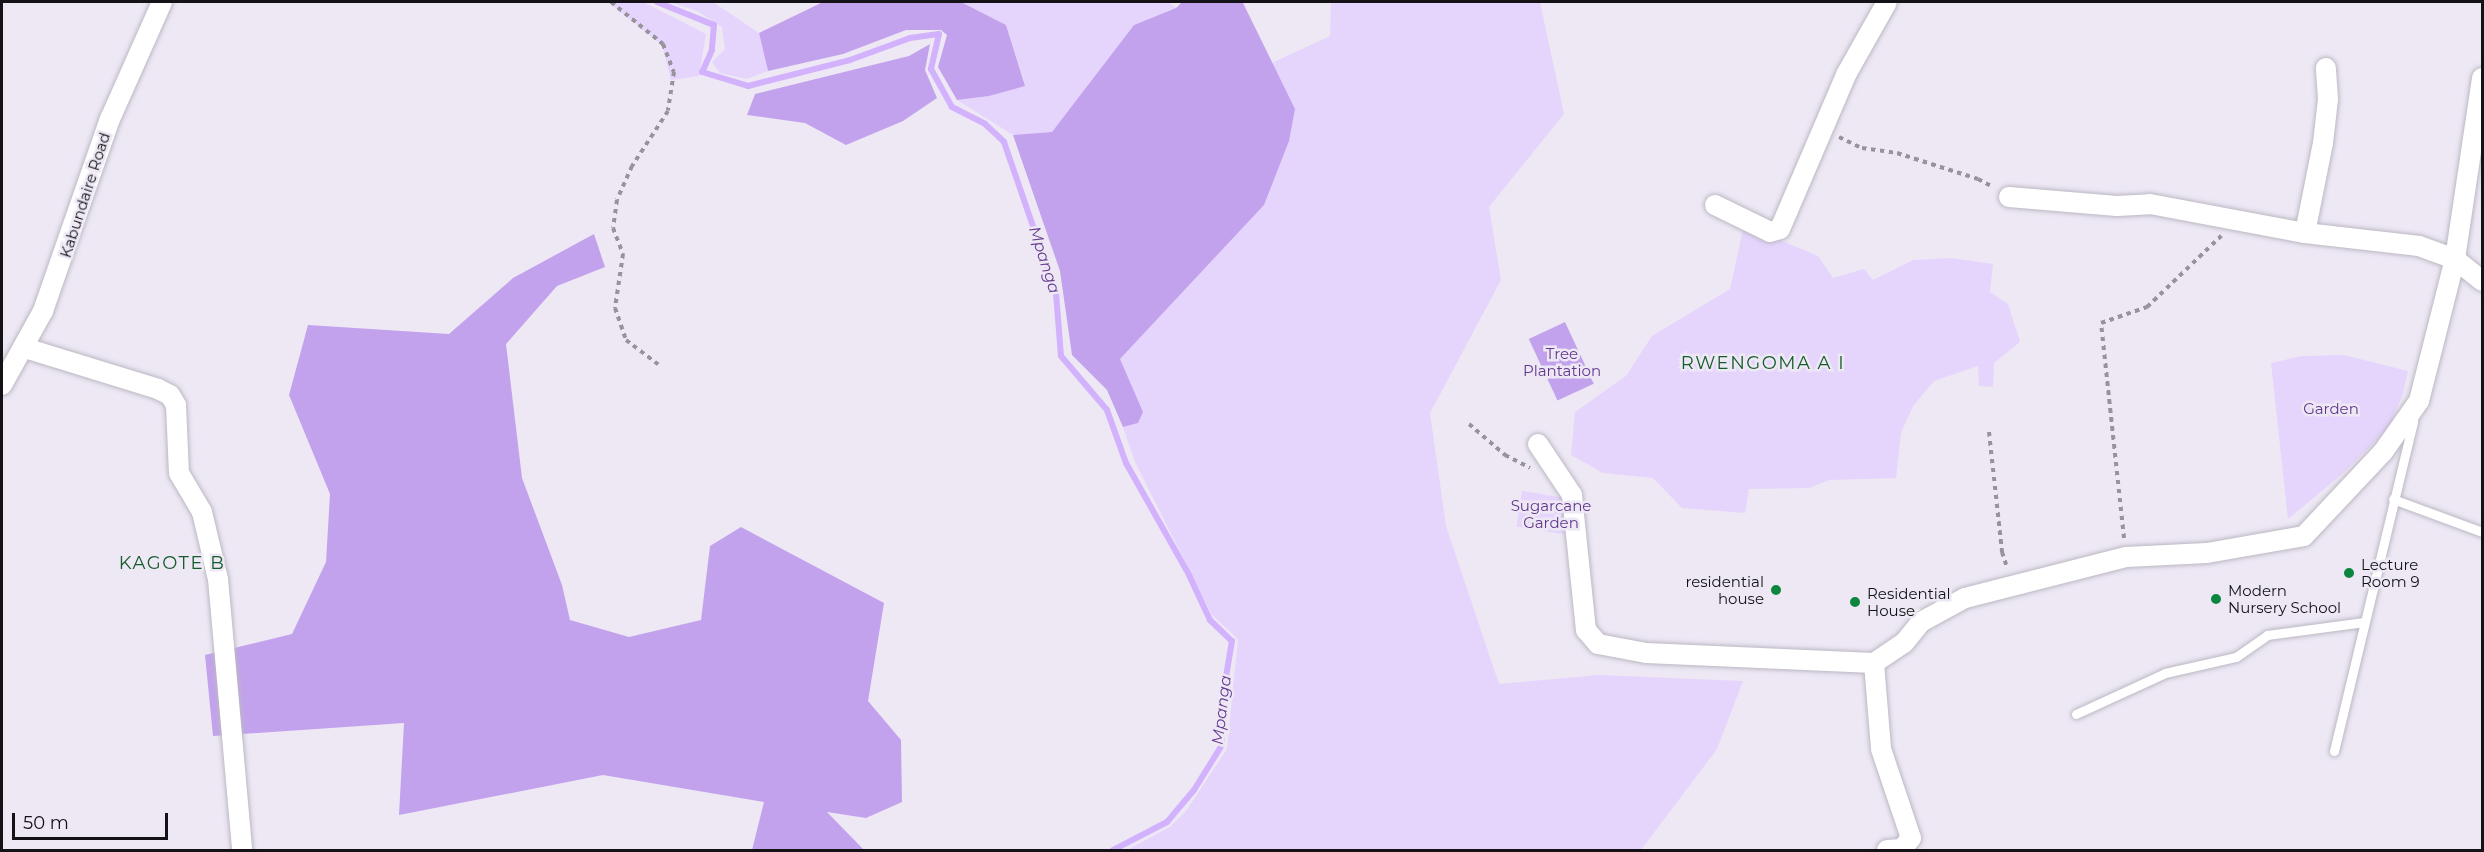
<!DOCTYPE html>
<html>
<head>
<meta charset="utf-8">
<style>
	body { margin:0 }
	#map { position:relative; width:2484px; height:852px; overflow:hidden; background:#ede8f4; font-family:Montserrat,sans-serif }
	div>[style] { position:absolute }
	.green>* { inset:0; background:#e5d5fc; transform-origin:0 0 }
	.forest>* { inset:0; background:#c3a2ed; transform-origin:0 0 }
	.stream>* { height:6px; margin:-3px; padding:0 3px; transform-origin:3px; border-radius:3px; background:#d2b1fd }
	.path>* { height:4px; margin-top:-2px; transform-origin:0; background:repeating-linear-gradient(90deg,#97939c 0 4.5px,transparent 0 9px) }
	.roads { filter:drop-shadow(0 0 2px #bcb8c3) drop-shadow(0 0 2px #bcb8c3) }
	.service>* { height:9px; margin:-4.5px; padding:0 4.5px; transform-origin:4.5px; border-radius:4.5px; background:#fff }
	.minor>* { height:20px; margin:-10px; padding:0 10px; transform-origin:10px; border-radius:10px; background:#fff }
	.dots>* { width:16px; height:16px; translate:-50% -50%; box-sizing:border-box; border:3px solid #ede8f4; border-radius:50% }
	span { translate:-50% -50%; white-space:nowrap; text-align:center; line-height:1.15; -webkit-text-stroke:5px #ede8f4; paint-order:stroke }
	.street-label { font-size:15px; color:#141216 }
	.park-label { font-size:15px; color:#62378e }
	.poi-label { font-size:15px; color:#141216 }
	.left { translate:0 -50%; text-align:left }
	.right { translate:-100% -50%; text-align:right }
	.water-label { font-size:16px; color:#663b92; font-style:italic }
	.quarter-label { font-size:18px; color:#165b2d; letter-spacing:1.5px }
	.frame { position:absolute; inset:0; border:3px solid #141216; pointer-events:none }
	.scale { position:absolute; left:12px; top:813px; width:156px; height:27px; box-sizing:border-box; border:3px solid #141216; border-top:0; padding-left:8px; font-size:18px; line-height:21px; white-space:nowrap; color:#141216; -webkit-text-stroke:4px #ede8f4; paint-order:stroke }
</style>
</head>
<body>
<div id="map">
	<div class="green">
		<i style="clip-path:polygon(608px 2px,643px 2px,706px 34px,699px 76px,671px 80px,662px 45px)"></i>
		<i style="clip-path:polygon(670px 2px,713px 2px,759px 33px,768px 71px,747px 79px,720px 73px,712px 62px,725px 49px,722px 27px,697px 11px)"></i>
		<i style="clip-path:polygon(961px 2px,1168px 2px,1176px 8px,1134px 25px,1052px 132px,1013px 135px,957px 100px,989px 96px,1025px 85px,1006px 25px)"></i>
		<i style="clip-path:polygon(1331px 2px,1540px 2px,1564px 114px,1489px 207px,1501px 280px,1430px 413px,1446px 526px,1499px 684px,1598px 675px,1743px 681px,1717px 749px,1641px 850px,1127px 850px,1170px 827px,1186px 811px,1227px 749px,1238px 639px,1212px 615px,1135px 462px,1123px 427px,1138px 423px,1120px 359px,1264px 205px,1295px 109px,1272px 63px,1330px 36px)"></i>
		<i style="clip-path:polygon(1744px 225px,1818px 256px,1833px 278px,1864px 269px,1873px 280px,1913px 260px,1950px 258px,1993px 264px,1990px 292px,2008px 304px,2020px 342px,1994px 363px,1993px 387px,1979px 386px,1978px 366px,1934px 381px,1913px 406px,1901px 433px,1896px 478px,1829px 480px,1809px 488px,1749px 489px,1745px 513px,1682px 508px,1653px 478px,1603px 473px,1571px 455px,1575px 412px,1626px 376px,1652px 336px,1730px 289px)"></i>
		<i style="clip-path:polygon(2344px 355px,2408px 371px,2403px 393px,2389px 428px,2341px 475px,2288px 519px,2271px 363px,2302px 356px)"></i>
		<i style="left:1522px;top:491px;width:52px;height:36px;rotate:9deg"></i>
	</div>
	<div class="forest">
		<i style="clip-path:polygon(823px 2px,961px 2px,1006px 25px,1025px 86px,989px 96px,957px 100px,938px 67px,947px 35px,941px 30px,906px 30px,843px 54px,768px 71px,759px 33px)"></i>
		<i style="clip-path:polygon(1182px 2px,1243px 3px,1295px 109px,1289px 141px,1264px 205px,1120px 359px,1143px 412px,1138px 423px,1123px 427px,1107px 390px,1072px 355px,1060px 271px,1013px 135px,1052px 132px,1134px 25px,1176px 8px)"></i>
		<i style="clip-path:polygon(930px 44px,925px 70px,937px 98px,903px 121px,846px 145px,805px 123px,747px 115px,755px 94px,909px 56px)"></i>
		<i style="clip-path:polygon(594px 234px,605px 267px,557px 286px,506px 344px,522px 478px,562px 585px,570px 620px,629px 637px,701px 620px,710px 546px,741px 527px,884px 603px,868px 701px,901px 740px,902px 802px,866px 818px,827px 812px,864px 850px,752px 850px,764px 802px,603px 775px,399px 815px,404px 723px,213px 736px,205px 655px,292px 634px,326px 562px,330px 494px,289px 395px,308px 325px,449px 334px,513px 278px)"></i>
		<i style="left:1565px;top:322px;width:68px;height:40px;rotate:65deg"></i>
	</div>
	<div class="stream">
		<i style="left:657px;top:2px;width:61px;rotate:22deg"></i>
		<i style="left:714px;top:25px;width:25px;rotate:95deg"></i>
		<i style="left:712px;top:50px;width:24px;rotate:114deg"></i>
		<i style="left:702px;top:72px;width:48px;rotate:16.9deg"></i>
		<i style="left:748px;top:86px;width:105px;rotate:-14.3deg"></i>
		<i style="left:850px;top:60px;width:64px;rotate:-20.1deg"></i>
		<i style="left:910px;top:38px;width:29px;rotate:-8deg"></i>
		<i style="left:939px;top:34px;width:36px;rotate:103deg"></i>
		<i style="left:931px;top:69px;width:43px;rotate:61.1deg"></i>
		<i style="left:952px;top:107px;width:37px;rotate:27deg"></i>
		<i style="left:985px;top:124px;width:26px;rotate:43deg"></i>
		<i style="left:1004px;top:142px;width:160px;rotate:71deg"></i>
		<i style="left:1056px;top:293px;width:63px;rotate:85.5deg"></i>
		<i style="left:1061px;top:356px;width:71px;rotate:49.6deg"></i>
		<i style="left:1107px;top:410px;width:56px;rotate:70.3deg"></i>
		<i style="left:1126px;top:463px;width:129px;rotate:60.6deg"></i>
		<i style="left:1189px;top:575px;width:50px;rotate:65deg"></i>
		<i style="left:1210px;top:620px;width:30px;rotate:44deg"></i>
		<i style="left:1232px;top:641px;width:66px;rotate:99.6deg"></i>
		<i style="left:1221px;top:706px;width:39px;rotate:89deg"></i>
		<i style="left:1222px;top:745px;width:53px;rotate:121.9deg"></i>
		<i style="left:1194px;top:790px;width:42px;rotate:130.2deg"></i>
		<i style="left:1167px;top:822px;width:61px;rotate:152.6deg"></i>
	</div>
	<div class="path">
		<i style="left:611px;top:2px;width:67px;rotate:38.9deg"></i>
		<i style="left:663px;top:44px;width:30px;rotate:69deg"></i>
		<i style="left:674px;top:72px;width:39px;rotate:99deg"></i>
		<i style="left:668px;top:111px;width:66px;rotate:123.2deg"></i>
		<i style="left:632px;top:166px;width:37px;rotate:114deg"></i>
		<i style="left:617px;top:200px;width:28px;rotate:98deg"></i>
		<i style="left:613px;top:228px;width:28px;rotate:69deg"></i>
		<i style="left:623px;top:254px;width:55px;rotate:98.4deg"></i>
		<i style="left:615px;top:308px;width:34px;rotate:71deg"></i>
		<i style="left:626px;top:340px;width:41px;rotate:37.1deg"></i>
		<i style="left:1839px;top:137px;width:25px;rotate:26deg"></i>
		<i style="left:1862px;top:148px;width:35px;rotate:8deg"></i>
		<i style="left:1897px;top:153px;width:85px;rotate:17.8deg"></i>
		<i style="left:1978px;top:179px;width:17px;rotate:28deg"></i>
		<i style="left:1469px;top:424px;width:48px;rotate:40.7deg"></i>
		<i style="left:1505px;top:455px;width:28px;rotate:27deg"></i>
		<i style="left:1989px;top:432px;width:121px;rotate:83.8deg"></i>
		<i style="left:2002px;top:552px;width:16px;rotate:72deg"></i>
		<i style="left:2124px;top:538px;width:216px;rotate:-96.1deg"></i>
		<i style="left:2101px;top:323px;width:49px;rotate:-19.2deg"></i>
		<i style="left:2147px;top:307px;width:103px;rotate:-43.8deg"></i>
	</div>
	<div class="roads">
		<div class="service">
			<i style="left:2393px;top:499px;width:95px;rotate:20.3deg"></i>
			<i style="left:2076px;top:714px;width:98px;rotate:-24.7deg"></i>
			<i style="left:2165px;top:673px;width:73px;rotate:-12.7deg"></i>
			<i style="left:2236px;top:657px;width:38px;rotate:-35deg"></i>
			<i style="left:2267px;top:635px;width:98px;rotate:-7.6deg"></i>
			<i style="left:2334px;top:751px;width:339px;rotate:-76.5deg"></i>
		</div>
		<div class="minor">
			<i style="left:2009px;top:197px;width:108px;rotate:4.8deg"></i>
			<i style="left:2117px;top:206px;width:33px;rotate:-3deg"></i>
			<i style="left:2150px;top:204px;width:158px;rotate:10.6deg"></i>
			<i style="left:2305px;top:233px;width:115px;rotate:6.5deg"></i>
			<i style="left:2419px;top:246px;width:38px;rotate:20deg"></i>
			<i style="left:2455px;top:259px;width:35px;rotate:39deg"></i>
			<i style="left:1715px;top:205px;width:61px;rotate:26.1deg"></i>
			<i style="left:1770px;top:232px;width:10px;rotate:-17deg"></i>
			<i style="left:1780px;top:229px;width:170px;rotate:-66.8deg"></i>
			<i style="left:1847px;top:73px;width:81px;rotate:-60.6deg"></i>
			<i style="left:2305px;top:233px;width:92px;rotate:-78.7deg"></i>
			<i style="left:2323px;top:143px;width:44px;rotate:-83.5deg"></i>
			<i style="left:2328px;top:99px;width:31px;rotate:-94deg"></i>
			<i style="left:25px;top:348px;width:139px;rotate:17.1deg"></i>
			<i style="left:158px;top:389px;width:13px;rotate:27deg"></i>
			<i style="left:170px;top:395px;width:12px;rotate:59deg"></i>
			<i style="left:176px;top:405px;width:68px;rotate:87.5deg"></i>
			<i style="left:179px;top:473px;width:45px;rotate:59.5deg"></i>
			<i style="left:202px;top:512px;width:69px;rotate:76.6deg"></i>
			<i style="left:218px;top:579px;width:272px;rotate:84.9deg"></i>
			<i style="left:2px;top:385px;width:85px;rotate:-61deg"></i>
			<i style="left:43px;top:311px;width:203px;rotate:-70.8deg"></i>
			<i style="left:110px;top:119px;width:128px;rotate:-66deg"></i>
			<i style="left:1538px;top:444px;width:61px;rotate:56.3deg"></i>
			<i style="left:1572px;top:495px;width:136px;rotate:84.1deg"></i>
			<i style="left:1586px;top:630px;width:18px;rotate:49deg"></i>
			<i style="left:1598px;top:644px;width:49px;rotate:10.6deg"></i>
			<i style="left:1646px;top:653px;width:228px;rotate:2.5deg"></i>
			<i style="left:1874px;top:663px;width:36px;rotate:-34deg"></i>
			<i style="left:1904px;top:643px;width:27px;rotate:-51deg"></i>
			<i style="left:1921px;top:622px;width:50px;rotate:-28.6deg"></i>
			<i style="left:1965px;top:598px;width:166px;rotate:-14.3deg"></i>
			<i style="left:2126px;top:557px;width:81px;rotate:-2.8deg"></i>
			<i style="left:2207px;top:553px;width:98px;rotate:-9.9deg"></i>
			<i style="left:2304px;top:536px;width:115px;rotate:-46.8deg"></i>
			<i style="left:2383px;top:452px;width:62px;rotate:-54.8deg"></i>
			<i style="left:2419px;top:401px;width:146px;rotate:-75.8deg"></i>
			<i style="left:2455px;top:259px;width:183px;rotate:-81.5deg"></i>
			<i style="left:1874px;top:663px;width:86px;rotate:85.3deg"></i>
			<i style="left:1881px;top:749px;width:94px;rotate:71.4deg"></i>
			<i style="left:1911px;top:838px;width:14px;rotate:129deg"></i>
			<i style="left:1902px;top:849px;width:15px;rotate:176deg"></i>
		</div>
	</div>
	<div class="dots">
		<i style="left:2349px;top:573px;background:#0c853f"></i>
		<i style="left:1776px;top:590px;background:#0c853f"></i>
		<i style="left:2216px;top:599px;background:#0c853f"></i>
		<i style="left:1855px;top:602px;background:#0c853f"></i>
	</div>
	<div class="street-label">
		<span style="left:85px;top:195px;rotate:-72deg">Kabundaire Road</span>
	</div>
	<div class="park-label">
		<span style="left:1562px;top:362px">Tree<br>Plantation</span>
		<span style="left:2331px;top:409px">Garden</span>
		<span style="left:1551px;top:514px">Sugarcane<br>Garden</span>
	</div>
	<div class="poi-label">
		<span class="left" style="left:2361px;top:573px">Lecture<br>Room 9</span>
		<span class="right" style="left:1764px;top:590px">residential<br>house</span>
		<span class="left" style="left:2228px;top:599px">Modern<br>Nursery School</span>
		<span class="left" style="left:1867px;top:602px">Residential<br>House</span>
	</div>
	<div class="water-label">
		<span style="left:1044px;top:260px;rotate:72deg">Mpanga</span>
		<span style="left:1222px;top:710px;rotate:-83deg">Mpanga</span>
	</div>
	<div class="quarter-label">
		<span style="left:1763px;top:363px">RWENGOMA A I</span>
		<span style="left:172px;top:563px">KAGOTE B</span>
	</div>
	<div class="frame"></div>
	<div class="scale">50 m</div>
</div>
</body>
</html>
